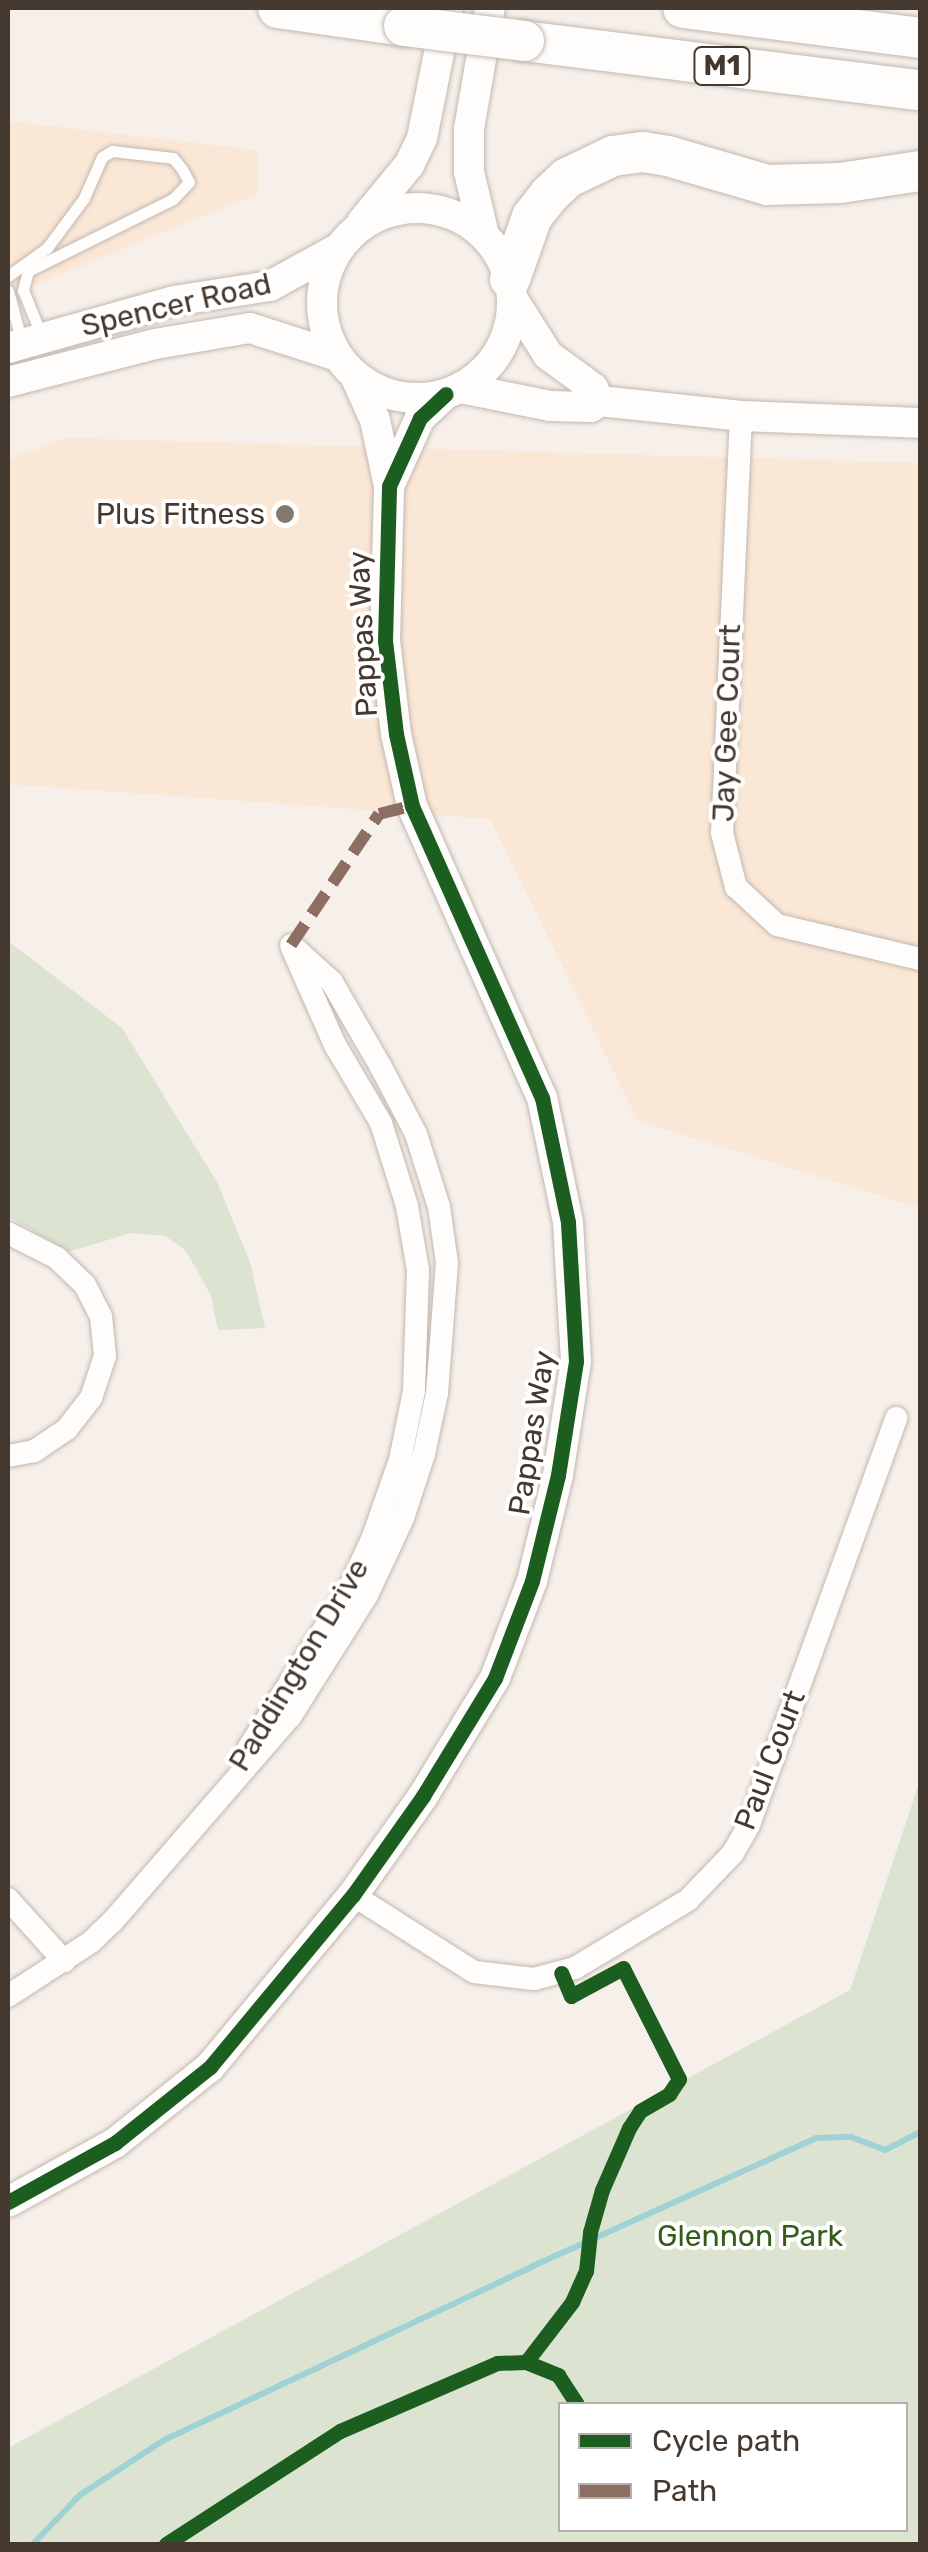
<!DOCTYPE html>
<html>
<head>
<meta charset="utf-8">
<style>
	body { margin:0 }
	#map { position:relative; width:928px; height:2552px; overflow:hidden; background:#f7f0ea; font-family:Rubik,sans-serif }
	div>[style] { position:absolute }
	.built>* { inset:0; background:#fbe7d6 }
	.green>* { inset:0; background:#dce3d0 }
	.stream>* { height:6px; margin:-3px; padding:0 3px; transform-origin:3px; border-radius:3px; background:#a0d2d5 }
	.roads { filter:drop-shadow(0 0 2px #c1b8b0) drop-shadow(0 0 2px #c1b8b0) }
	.lane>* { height:11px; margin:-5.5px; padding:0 5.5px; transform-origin:5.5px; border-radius:5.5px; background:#fefdfc }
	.street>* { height:22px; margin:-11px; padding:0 11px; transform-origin:11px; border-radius:11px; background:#fefdfc }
	.secondary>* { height:30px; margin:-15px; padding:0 15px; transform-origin:15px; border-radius:15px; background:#fefdfc }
	.secondary>.ring { margin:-15px; padding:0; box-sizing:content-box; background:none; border:30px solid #fefdfc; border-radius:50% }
	.highway>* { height:40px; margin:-20px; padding:0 20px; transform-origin:20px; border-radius:20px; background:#fefdfc }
	.bridges { filter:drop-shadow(0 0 2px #c1b8b0) drop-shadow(0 0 2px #c1b8b0) }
	.highway-bridge>* { height:40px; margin:-20px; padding:0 20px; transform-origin:20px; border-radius:20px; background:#fefdfc }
	.quiet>* { height:12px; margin-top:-6px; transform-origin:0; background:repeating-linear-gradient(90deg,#8d6e63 0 25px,transparent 0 37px) }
	.cycleway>* { height:15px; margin:-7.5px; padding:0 7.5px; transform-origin:7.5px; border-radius:7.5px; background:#1b5e20 }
	.dots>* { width:28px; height:28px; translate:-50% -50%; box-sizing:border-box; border:5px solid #fff; border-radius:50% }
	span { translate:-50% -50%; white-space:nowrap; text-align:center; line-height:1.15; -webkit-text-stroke:8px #fff; paint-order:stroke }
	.shield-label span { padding:2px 8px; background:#fff; border:2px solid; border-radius:8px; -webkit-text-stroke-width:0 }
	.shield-label { font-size:28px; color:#45392f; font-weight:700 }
	.street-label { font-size:30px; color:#45392f }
	.poi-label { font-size:30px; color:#45392f }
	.right { translate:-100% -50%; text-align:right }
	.park-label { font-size:30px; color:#345c1a }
	.frame { position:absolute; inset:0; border:10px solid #45392f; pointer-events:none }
	.legend { position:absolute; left:558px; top:2402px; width:350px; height:130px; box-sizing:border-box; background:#fff; border:2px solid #b5b0ac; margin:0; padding:12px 18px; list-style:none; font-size:30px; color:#45392f }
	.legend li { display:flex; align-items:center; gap:20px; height:50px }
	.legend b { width:50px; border:2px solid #b5b0ac }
</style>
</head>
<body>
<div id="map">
	<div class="built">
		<i style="clip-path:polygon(8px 121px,257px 150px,257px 194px,8px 296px)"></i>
		<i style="clip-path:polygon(68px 438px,920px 463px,920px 1208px,638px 1121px,490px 819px,8px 784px,8px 459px)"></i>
	</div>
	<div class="green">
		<i style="clip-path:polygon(8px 941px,122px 1028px,217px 1182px,250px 1262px,265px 1328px,218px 1330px,211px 1296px,194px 1265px,185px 1250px,165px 1236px,131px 1233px,68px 1252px,8px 1216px)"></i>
		<i style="clip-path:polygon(evenodd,920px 1780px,920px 2544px,8px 2544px,8px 2448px,850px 1990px,920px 1780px,560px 2404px,906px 2404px,906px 2530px,560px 2530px,560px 2404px)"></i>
	</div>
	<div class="stream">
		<i style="left:33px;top:2544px;width:68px;rotate:-46.2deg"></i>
		<i style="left:80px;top:2495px;width:100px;rotate:-33.2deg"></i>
		<i style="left:164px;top:2440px;width:408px;rotate:-25.2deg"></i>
		<i style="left:533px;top:2266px;width:311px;rotate:-24.3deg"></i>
		<i style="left:816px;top:2138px;width:35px;rotate:-2deg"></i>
		<i style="left:851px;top:2137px;width:36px;rotate:21deg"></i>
		<i style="left:885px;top:2150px;width:39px;rotate:-27deg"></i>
	</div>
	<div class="roads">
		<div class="lane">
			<i style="left:8px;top:276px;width:48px;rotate:-35.7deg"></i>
			<i style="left:47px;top:248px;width:62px;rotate:-53.5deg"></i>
			<i style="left:84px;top:198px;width:45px;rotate:-66.3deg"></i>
			<i style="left:102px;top:157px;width:12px;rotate:-31deg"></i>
			<i style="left:112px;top:151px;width:61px;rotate:6.5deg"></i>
			<i style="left:173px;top:158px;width:14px;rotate:51deg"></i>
			<i style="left:182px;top:169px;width:15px;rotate:62deg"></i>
			<i style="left:189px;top:182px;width:23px;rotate:133deg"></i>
			<i style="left:173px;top:199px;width:162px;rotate:153.6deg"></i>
			<i style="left:28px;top:271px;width:20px;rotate:105deg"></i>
			<i style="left:23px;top:290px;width:51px;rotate:68deg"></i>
			<i style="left:8px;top:291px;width:54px;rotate:74.9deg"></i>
		</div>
		<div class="street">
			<i style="left:741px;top:416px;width:417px;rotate:92.6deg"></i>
			<i style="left:722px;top:833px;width:56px;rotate:75.5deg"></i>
			<i style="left:736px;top:887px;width:56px;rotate:42.8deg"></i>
			<i style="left:777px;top:925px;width:147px;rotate:13.4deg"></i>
			<i style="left:8px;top:1233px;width:55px;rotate:27deg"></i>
			<i style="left:57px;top:1258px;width:39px;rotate:44deg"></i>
			<i style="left:85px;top:1285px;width:35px;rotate:63deg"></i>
			<i style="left:101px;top:1316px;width:40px;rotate:84.3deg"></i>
			<i style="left:105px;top:1356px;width:44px;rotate:108.4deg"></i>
			<i style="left:91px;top:1398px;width:39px;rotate:128deg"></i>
			<i style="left:67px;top:1429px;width:40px;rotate:146deg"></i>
			<i style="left:34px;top:1451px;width:26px;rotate:169deg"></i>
			<i style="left:248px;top:1749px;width:185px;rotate:-57.6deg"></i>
			<i style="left:347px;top:1593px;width:62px;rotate:-65.1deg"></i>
			<i style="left:373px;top:1537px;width:82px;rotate:-70.7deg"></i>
			<i style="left:400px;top:1460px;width:70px;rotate:-78.5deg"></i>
			<i style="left:414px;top:1391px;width:121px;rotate:-88.1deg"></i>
			<i style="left:418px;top:1270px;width:65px;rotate:-99.8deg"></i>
			<i style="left:407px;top:1206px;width:87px;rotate:-107.4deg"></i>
			<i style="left:381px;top:1123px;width:91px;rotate:-120.5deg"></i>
			<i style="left:335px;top:1045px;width:106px;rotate:-113.9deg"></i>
			<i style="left:353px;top:1895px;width:143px;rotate:32.5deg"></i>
			<i style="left:474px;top:1972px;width:60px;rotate:6.7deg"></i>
			<i style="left:534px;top:1979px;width:42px;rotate:-15deg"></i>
			<i style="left:575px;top:1968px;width:132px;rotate:-31deg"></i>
			<i style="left:688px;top:1900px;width:65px;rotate:-46.2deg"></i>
			<i style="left:733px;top:1853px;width:32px;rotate:-60deg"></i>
			<i style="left:749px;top:1825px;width:433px;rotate:-70.1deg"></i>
			<i style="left:8px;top:1899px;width:84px;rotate:47.9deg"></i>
			<i style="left:8px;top:1996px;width:99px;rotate:-33deg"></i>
			<i style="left:91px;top:1942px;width:30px;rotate:-44deg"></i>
			<i style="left:113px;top:1921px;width:270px;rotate:-49.1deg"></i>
			<i style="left:290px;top:1717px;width:144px;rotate:-57.7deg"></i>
			<i style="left:367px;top:1595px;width:85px;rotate:-64.9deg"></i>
			<i style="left:403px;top:1518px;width:67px;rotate:-71.8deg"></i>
			<i style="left:424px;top:1454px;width:62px;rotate:-78deg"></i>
			<i style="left:437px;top:1393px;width:130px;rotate:-85.6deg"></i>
			<i style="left:447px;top:1263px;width:57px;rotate:-98.1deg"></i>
			<i style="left:439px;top:1207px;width:77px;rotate:-107.5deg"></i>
			<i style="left:416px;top:1134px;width:76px;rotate:-117.6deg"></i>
			<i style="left:381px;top:1067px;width:98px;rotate:-120deg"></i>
			<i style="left:332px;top:982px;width:55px;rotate:-137.9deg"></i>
		</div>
		<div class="secondary">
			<i class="ring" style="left:322px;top:208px;width:160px;height:160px"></i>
			<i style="left:362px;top:222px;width:74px;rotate:-50.5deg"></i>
			<i style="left:409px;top:165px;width:30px;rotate:-64deg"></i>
			<i style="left:422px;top:138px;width:133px;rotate:-78.7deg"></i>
			<i style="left:484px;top:235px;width:65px;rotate:-103.4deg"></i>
			<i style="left:469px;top:172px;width:43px;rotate:-90deg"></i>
			<i style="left:469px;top:129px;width:123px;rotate:-80.2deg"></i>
			<i style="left:512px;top:298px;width:67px;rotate:57.7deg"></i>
			<i style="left:548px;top:355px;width:56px;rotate:36.3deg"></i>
			<i style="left:593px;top:388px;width:14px;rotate:65deg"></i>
			<i style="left:8px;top:348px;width:173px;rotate:-15.8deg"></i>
			<i style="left:174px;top:301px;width:97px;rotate:-8.9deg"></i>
			<i style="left:270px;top:286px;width:79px;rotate:-28.8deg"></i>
			<i style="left:356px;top:378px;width:46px;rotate:65.7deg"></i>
			<i style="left:375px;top:420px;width:67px;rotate:78deg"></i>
			<i style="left:8px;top:382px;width:152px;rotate:-14.5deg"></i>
			<i style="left:155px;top:344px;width:96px;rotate:-9.6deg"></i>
			<i style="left:250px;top:328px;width:91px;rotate:17.8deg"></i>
			<i style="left:461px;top:388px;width:91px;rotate:11.4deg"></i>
			<i style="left:550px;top:406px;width:41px;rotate:1.4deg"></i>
			<i style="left:591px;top:407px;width:10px;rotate:-37deg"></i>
			<i style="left:599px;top:401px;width:143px;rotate:6deg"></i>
			<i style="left:741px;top:416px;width:179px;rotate:2.2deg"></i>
			<i style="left:8px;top:2202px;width:122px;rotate:-28.9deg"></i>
			<i style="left:115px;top:2143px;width:122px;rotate:-38.7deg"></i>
			<i style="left:210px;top:2067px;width:224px;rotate:-50.3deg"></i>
			<i style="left:353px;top:1895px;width:121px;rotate:-54.7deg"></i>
			<i style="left:423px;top:1796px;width:138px;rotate:-58.6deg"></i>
			<i style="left:495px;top:1678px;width:104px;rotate:-69.1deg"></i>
			<i style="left:532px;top:1581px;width:109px;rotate:-76.2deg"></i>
			<i style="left:558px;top:1475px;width:115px;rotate:-81deg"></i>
			<i style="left:576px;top:1361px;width:139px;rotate:-93.3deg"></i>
			<i style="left:568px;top:1222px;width:127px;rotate:-101.8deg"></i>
			<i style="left:542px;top:1098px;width:320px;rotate:-114deg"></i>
			<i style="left:412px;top:806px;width:74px;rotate:-102.5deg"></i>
			<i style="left:396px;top:734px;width:94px;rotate:-96.7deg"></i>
			<i style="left:385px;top:641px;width:155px;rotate:-88.5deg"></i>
			<i style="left:389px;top:486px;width:75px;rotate:-65.5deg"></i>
			<i style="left:420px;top:418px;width:35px;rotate:-43deg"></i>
		</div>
		<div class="highway">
			<i style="left:278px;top:8px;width:127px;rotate:8.1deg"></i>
			<i style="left:683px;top:8px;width:239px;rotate:7.2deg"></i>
			<i style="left:524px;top:41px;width:399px;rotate:7.1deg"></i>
			<i style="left:510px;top:279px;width:66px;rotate:-70.5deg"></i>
			<i style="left:532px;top:217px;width:28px;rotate:-52deg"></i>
			<i style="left:549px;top:195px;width:25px;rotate:-43deg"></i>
			<i style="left:567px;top:178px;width:51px;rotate:-25.6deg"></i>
			<i style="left:613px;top:156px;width:30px;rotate:-8deg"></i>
			<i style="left:643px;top:152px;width:25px;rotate:9deg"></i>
			<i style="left:668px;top:156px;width:103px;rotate:16.3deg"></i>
			<i style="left:767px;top:185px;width:73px;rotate:-1.6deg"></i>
			<i style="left:840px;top:183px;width:81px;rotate:-8.5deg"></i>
		</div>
	</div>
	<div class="bridges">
		<div class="highway-bridge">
			<i style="left:404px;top:26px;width:121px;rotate:7.1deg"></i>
		</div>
	</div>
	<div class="quiet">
		<i style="left:291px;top:945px;width:158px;rotate:-56.1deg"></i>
		<i style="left:379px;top:814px;width:34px;rotate:-14deg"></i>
	</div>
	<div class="cycleway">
		<i style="left:8px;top:2202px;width:122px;rotate:-28.9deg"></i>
		<i style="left:115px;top:2143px;width:122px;rotate:-38.7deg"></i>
		<i style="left:210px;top:2067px;width:224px;rotate:-50.3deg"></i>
		<i style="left:353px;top:1895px;width:121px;rotate:-54.7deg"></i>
		<i style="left:423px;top:1796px;width:138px;rotate:-58.6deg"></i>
		<i style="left:495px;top:1678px;width:104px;rotate:-69.1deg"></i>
		<i style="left:532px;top:1581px;width:109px;rotate:-76.2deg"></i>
		<i style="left:558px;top:1475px;width:115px;rotate:-81deg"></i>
		<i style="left:576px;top:1361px;width:139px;rotate:-93.3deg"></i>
		<i style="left:568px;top:1222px;width:127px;rotate:-101.8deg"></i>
		<i style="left:542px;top:1098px;width:320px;rotate:-114deg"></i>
		<i style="left:412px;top:806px;width:74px;rotate:-102.5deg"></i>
		<i style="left:396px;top:734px;width:94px;rotate:-96.7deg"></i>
		<i style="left:385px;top:641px;width:155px;rotate:-88.5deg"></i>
		<i style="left:389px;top:486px;width:75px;rotate:-65.5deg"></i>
		<i style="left:420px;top:418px;width:35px;rotate:-43deg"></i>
		<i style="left:526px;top:2362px;width:76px;rotate:-52.5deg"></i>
		<i style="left:572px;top:2302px;width:34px;rotate:-66deg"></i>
		<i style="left:586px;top:2271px;width:39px;rotate:-84deg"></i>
		<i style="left:590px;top:2232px;width:44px;rotate:-74.1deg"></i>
		<i style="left:602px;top:2190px;width:68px;rotate:-66.5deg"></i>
		<i style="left:629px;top:2128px;width:20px;rotate:-57deg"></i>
		<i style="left:640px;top:2111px;width:34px;rotate:-30deg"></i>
		<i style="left:669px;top:2094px;width:18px;rotate:-56deg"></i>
		<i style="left:679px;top:2079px;width:124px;rotate:-116.8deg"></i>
		<i style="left:623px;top:1968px;width:59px;rotate:151.7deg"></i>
		<i style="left:571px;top:1996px;width:25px;rotate:-113deg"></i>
		<i style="left:166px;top:2544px;width:207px;rotate:-33deg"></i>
		<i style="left:340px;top:2431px;width:171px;rotate:-23.4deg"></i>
		<i style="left:497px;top:2363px;width:29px;rotate:-2deg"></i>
		<i style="left:526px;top:2362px;width:35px;rotate:22deg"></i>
		<i style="left:558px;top:2375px;width:35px;rotate:57deg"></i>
	</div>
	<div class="dots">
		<i style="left:285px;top:514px;background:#837970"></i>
	</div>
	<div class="shield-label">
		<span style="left:722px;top:66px">M1</span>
	</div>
	<div class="street-label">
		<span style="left:176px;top:305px;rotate:-13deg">Spencer Road</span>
		<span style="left:363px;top:634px;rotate:-93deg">Pappas Way</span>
		<span style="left:727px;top:723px;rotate:-88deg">Jay Gee Court</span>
		<span style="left:532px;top:1433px;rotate:-81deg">Pappas Way</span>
		<span style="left:299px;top:1665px;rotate:-59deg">Paddington Drive</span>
		<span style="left:770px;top:1760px;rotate:-69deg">Paul Court</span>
	</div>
	<div class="poi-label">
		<span class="right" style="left:265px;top:514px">Plus Fitness</span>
	</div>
	<div class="park-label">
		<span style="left:750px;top:2236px">Glennon Park</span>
	</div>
	<div class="frame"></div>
	<ul class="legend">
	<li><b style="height:12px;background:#1b5e20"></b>Cycle path</li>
	<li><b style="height:12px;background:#8d6e63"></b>Path</li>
	</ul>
</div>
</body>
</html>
